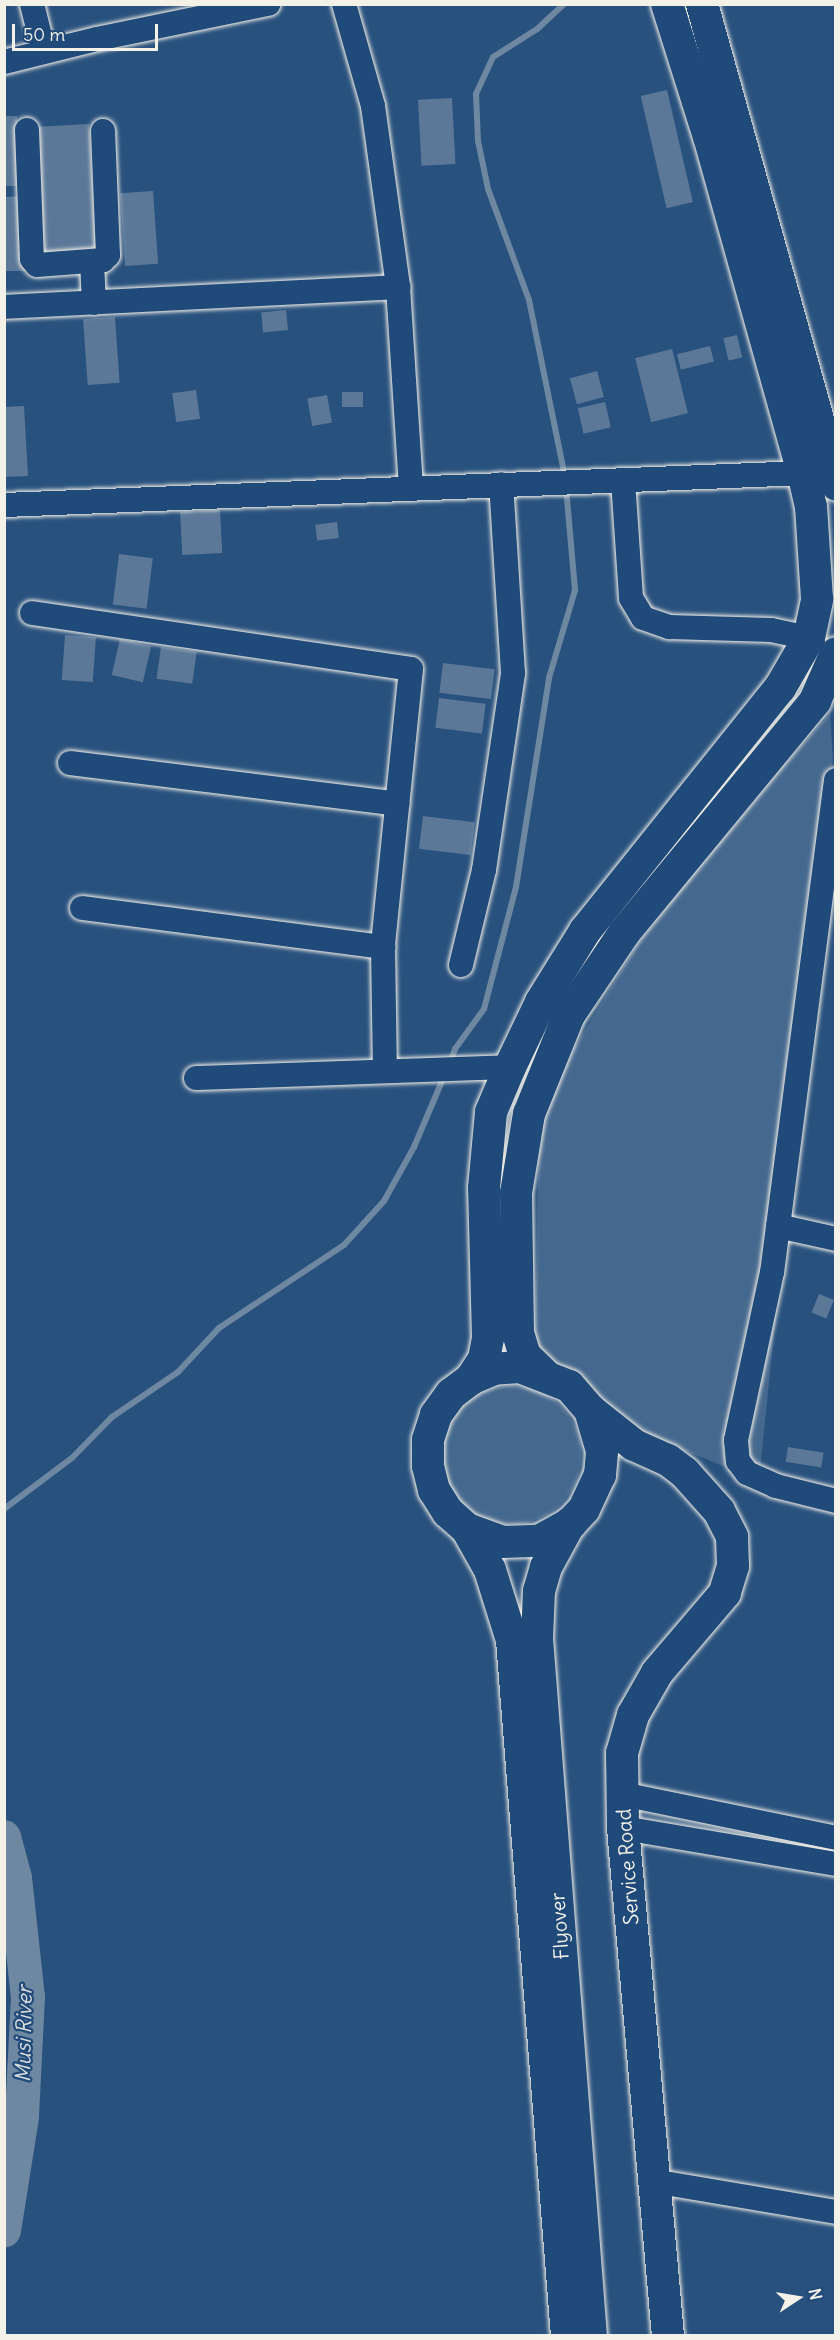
<!DOCTYPE html>
<html>
<head>
<meta charset="utf-8">
<style>
	body { margin:0 }
	#map { position:relative; width:840px; height:2340px; overflow:hidden; background:#28517e; font-family:Delius,sans-serif }
	div>[style] { position:absolute }
	.green>* { inset:0; background:#45688e }
	.round { border-radius:50% }
	.stream>* { height:6px; margin:-3px; padding:0 3px; transform-origin:3px; border-radius:3px; background:#6e88a2 }
	.river>* { height:34px; margin:-17px; padding:0 17px; transform-origin:17px; border-radius:17px; background:#6e88a2 }
	.building>* { inset:0; background:#5b7899; transform-origin:0 0 }
	.roads { filter:drop-shadow(0 0 2px #f4f1e8) drop-shadow(0 0 2px #f4f1e8) }
	.minor>* { height:24px; margin:-12px; padding:0 12px; transform-origin:12px; border-radius:12px; background:#1f4a7a }
	.major>* { height:32px; margin:-16px; padding:0 16px; transform-origin:16px; border-radius:16px; background:#1f4a7a }
	span { translate:-50% -50%; white-space:nowrap; text-align:center; line-height:1.15; -webkit-text-stroke:4.5px #1f4a7a; paint-order:stroke }
	.street-label { font-size:20px; color:#f4f1e8 }
	.water-label { font-size:21px; color:#d9dcda; font-style:italic }
	.frame { position:absolute; inset:0; border:6px solid #f4f1e8; pointer-events:none }
	.north { position:absolute; left:768px; top:2268px; width:60px; height:60px; -webkit-text-stroke:4px #1f4a7a; paint-order:stroke; rotate:78deg; font-size:16px; font-weight:700; line-height:24px; text-align:center; color:#f4f1e8 }
	.north::after { content:''; display:block; margin:auto; width:21px; height:27px; background:#f4f1e8; clip-path:polygon(50% 0,100% 100%,50% 72%,0 100%) }
	.scale { position:absolute; left:12px; top:24px; width:146px; height:27px; box-sizing:border-box; border:3px solid #f4f1e8; border-top:0; padding-left:8px; font-size:18px; line-height:21px; white-space:nowrap; color:#f4f1e8; -webkit-text-stroke:4px #1f4a7a; paint-order:stroke }
</style>
</head>
<body>
<div id="map">
	<div class="green">
		<i style="clip-path:polygon(830px 714px,833px 759px,759px 1480px,617px 1424px,535px 1351px,539px 1129px,566px 1061px,636px 947px,714px 843px)"></i>
		<i class="round" style="left:443px;top:1386px;width:138px;height:138px"></i>
	</div>
	<div class="stream">
		<i style="left:564px;top:4px;width:37px;rotate:137deg"></i>
		<i style="left:537px;top:29px;width:52px;rotate:147.5deg"></i>
		<i style="left:493px;top:57px;width:41px;rotate:114.7deg"></i>
		<i style="left:476px;top:94px;width:47px;rotate:87.6deg"></i>
		<i style="left:478px;top:141px;width:49px;rotate:78.2deg"></i>
		<i style="left:488px;top:189px;width:118px;rotate:69.7deg"></i>
		<i style="left:529px;top:300px;width:181px;rotate:78.5deg"></i>
		<i style="left:449px;top:1064px;width:16px;rotate:-68deg"></i>
		<i style="left:455px;top:1049px;width:49px;rotate:-54.1deg"></i>
		<i style="left:484px;top:1009px;width:126px;rotate:-75.3deg"></i>
		<i style="left:516px;top:887px;width:212px;rotate:-81deg"></i>
		<i style="left:549px;top:678px;width:92px;rotate:-73.5deg"></i>
		<i style="left:575px;top:590px;width:103px;rotate:-95deg"></i>
		<i style="left:4px;top:1509px;width:85px;rotate:-36.9deg"></i>
		<i style="left:72px;top:1458px;width:57px;rotate:-45.7deg"></i>
		<i style="left:112px;top:1417px;width:80px;rotate:-34.3deg"></i>
		<i style="left:178px;top:1372px;width:60px;rotate:-47deg"></i>
		<i style="left:219px;top:1328px;width:150px;rotate:-33.6deg"></i>
		<i style="left:344px;top:1245px;width:59px;rotate:-47.7deg"></i>
		<i style="left:384px;top:1201px;width:62px;rotate:-60.9deg"></i>
		<i style="left:414px;top:1147px;width:79px;rotate:-67deg"></i>
	</div>
	<div class="river">
		<i style="left:4px;top:1837px;width:42px;rotate:75deg"></i>
		<i style="left:15px;top:1878px;width:120px;rotate:83.8deg"></i>
		<i style="left:28px;top:1997px;width:120px;rotate:92.9deg"></i>
		<i style="left:22px;top:2117px;width:115px;rotate:99deg"></i>
	</div>
	<div class="building">
		<i style="left:667px;top:90px;width:115px;height:27px;rotate:77deg"></i>
		<i style="left:452px;top:98px;width:66px;height:34px;rotate:87deg"></i>
		<i style="clip-path:polygon(4px 116px,17px 116px,20px 186px,4px 186px)"></i>
		<i style="left:89px;top:124px;width:133px;height:61px;rotate:87deg"></i>
		<i style="left:153px;top:191px;width:73px;height:33px;rotate:86deg"></i>
		<i style="clip-path:polygon(22px 196px,25px 271px,5px 271px,5px 197px)"></i>
		<i style="left:286px;top:310px;width:20px;height:25px;rotate:84deg"></i>
		<i style="left:115px;top:317px;width:66px;height:32px;rotate:86deg"></i>
		<i style="left:737px;top:335px;width:23px;height:14px;rotate:77deg"></i>
		<i style="left:710px;top:346px;width:16px;height:34px;rotate:76deg"></i>
		<i style="left:672px;top:349px;width:66px;height:38px;rotate:76deg"></i>
		<i style="left:597px;top:371px;width:27px;height:28px;rotate:75deg"></i>
		<i style="left:196px;top:390px;width:29px;height:24px;rotate:82deg"></i>
		<i style="left:363px;top:392px;width:15px;height:21px;rotate:90deg"></i>
		<i style="left:327px;top:395px;width:28px;height:20px;rotate:80deg"></i>
		<i style="left:605px;top:402px;width:26px;height:28px;rotate:77deg"></i>
		<i style="clip-path:polygon(24px 406px,28px 476px,4px 477px,4px 407px)"></i>
		<i style="left:220px;top:510px;width:43px;height:40px;rotate:87deg"></i>
		<i style="left:337px;top:522px;width:16px;height:22px;rotate:83deg"></i>
		<i style="left:119px;top:554px;width:34px;height:51px;rotate:7deg"></i>
		<i style="left:65px;top:635px;width:31px;height:45px;rotate:4deg"></i>
		<i style="left:120px;top:639px;width:32px;height:37px;rotate:13deg"></i>
		<i style="left:161px;top:647px;width:36px;height:32px;rotate:8deg"></i>
		<i style="left:443px;top:663px;width:52px;height:30px;rotate:7deg"></i>
		<i style="left:439px;top:698px;width:47px;height:30px;rotate:7deg"></i>
		<i style="left:423px;top:816px;width:52px;height:33px;rotate:7deg"></i>
		<i style="left:819px;top:1294px;width:16px;height:20px;rotate:22deg"></i>
		<i style="left:788px;top:1447px;width:36px;height:15px;rotate:9deg"></i>
	</div>
	<div class="roads">
		<div class="minor">
			<i style="left:32px;top:4px;width:49px;rotate:76deg"></i>
			<i style="left:344px;top:4px;width:106px;rotate:74.1deg"></i>
			<i style="left:373px;top:106px;width:183px;rotate:82.1deg"></i>
			<i style="left:398px;top:287px;width:199px;rotate:86.3deg"></i>
			<i style="left:4px;top:62px;width:96px;rotate:-13.9deg"></i>
			<i style="left:97px;top:39px;width:175px;rotate:-11.6deg"></i>
			<i style="left:27px;top:130px;width:129px;rotate:87.8deg"></i>
			<i style="left:32px;top:259px;width:8px;rotate:50deg"></i>
			<i style="left:37px;top:265px;width:66px;rotate:-4.3deg"></i>
			<i style="left:103px;top:260px;width:7px;rotate:-45deg"></i>
			<i style="left:108px;top:255px;width:124px;rotate:-92.3deg"></i>
			<i style="left:92px;top:261px;width:42px;rotate:87.3deg"></i>
			<i style="left:4px;top:307px;width:395px;rotate:-2.9deg"></i>
			<i style="left:623px;top:480px;width:118px;rotate:86.1deg"></i>
			<i style="left:631px;top:598px;width:23px;rotate:59deg"></i>
			<i style="left:643px;top:618px;width:28px;rotate:19deg"></i>
			<i style="left:669px;top:627px;width:102px;rotate:1.7deg"></i>
			<i style="left:771px;top:630px;width:39px;rotate:12deg"></i>
			<i style="left:4px;top:505px;width:800px;rotate:-2.29deg"></i>
			<i style="left:32px;top:613px;width:383px;rotate:8.4deg"></i>
			<i style="left:411px;top:669px;width:279px;rotate:95.8deg"></i>
			<i style="left:383px;top:947px;width:124px;rotate:89.1deg"></i>
			<i style="left:70px;top:763px;width:330px;rotate:7.1deg"></i>
			<i style="left:836px;top:780px;width:496px;rotate:97.4deg"></i>
			<i style="left:772px;top:1272px;width:172px;rotate:102.1deg"></i>
			<i style="left:736px;top:1440px;width:21px;rotate:85deg"></i>
			<i style="left:738px;top:1461px;width:15px;rotate:53deg"></i>
			<i style="left:747px;top:1473px;width:32px;rotate:24deg"></i>
			<i style="left:776px;top:1486px;width:62px;rotate:14deg"></i>
			<i style="left:82px;top:908px;width:304px;rotate:7.4deg"></i>
			<i style="left:461px;top:965px;width:98px;rotate:-76.4deg"></i>
			<i style="left:484px;top:870px;width:199px;rotate:-81.6deg"></i>
			<i style="left:513px;top:673px;width:189px;rotate:-93.6deg"></i>
			<i style="left:196px;top:1078px;width:314px;rotate:-2deg"></i>
			<i style="left:778px;top:1226px;width:59px;rotate:12.6deg"></i>
			<i style="left:622px;top:1794px;width:218px;rotate:11.6deg"></i>
			<i style="left:623px;top:1828px;width:216px;rotate:9.6deg"></i>
			<i style="left:653px;top:2181px;width:186px;rotate:9.6deg"></i>
		</div>
		<div class="major">
			<i style="left:702px;top:4px;width:499px;rotate:74.4deg"></i>
			<i style="left:545px;top:1375px;width:28px;rotate:-136deg"></i>
			<i style="left:525px;top:1356px;width:24px;rotate:-107deg"></i>
			<i style="left:518px;top:1333px;width:140px;rotate:-90.8deg"></i>
			<i style="left:516px;top:1193px;width:80px;rotate:-80.7deg"></i>
			<i style="left:529px;top:1114px;width:107px;rotate:-68deg"></i>
			<i style="left:569px;top:1015px;width:99px;rotate:-56.1deg"></i>
			<i style="left:624px;top:933px;width:301px;rotate:-50.5deg"></i>
			<i style="left:815px;top:701px;width:52px;rotate:-66.4deg"></i>
			<i style="left:471px;top:1379px;width:24px;rotate:-57deg"></i>
			<i style="left:484px;top:1359px;width:21px;rotate:-79deg"></i>
			<i style="left:488px;top:1338px;width:150px;rotate:-91.5deg"></i>
			<i style="left:484px;top:1188px;width:76px;rotate:-84.7deg"></i>
			<i style="left:491px;top:1112px;width:49px;rotate:-67.1deg"></i>
			<i style="left:510px;top:1067px;width:72px;rotate:-64.5deg"></i>
			<i style="left:541px;top:1002px;width:84px;rotate:-58.2deg"></i>
			<i style="left:585px;top:931px;width:312px;rotate:-51.3deg"></i>
			<i style="left:780px;top:688px;width:58px;rotate:-59.9deg"></i>
			<i style="left:809px;top:638px;width:40px;rotate:-78deg"></i>
			<i style="left:817px;top:599px;width:92px;rotate:-93.7deg"></i>
			<i style="left:811px;top:507px;width:35px;rotate:-103deg"></i>
			<i style="left:803px;top:473px;width:349px;rotate:-105.6deg"></i>
			<i style="left:709px;top:137px;width:139px;rotate:-107.5deg"></i>
			<i style="left:590px;top:1410px;width:56px;rotate:38.5deg"></i>
			<i style="left:634px;top:1445px;width:37px;rotate:24deg"></i>
			<i style="left:668px;top:1460px;width:21px;rotate:37deg"></i>
			<i style="left:685px;top:1473px;width:51px;rotate:48.2deg"></i>
			<i style="left:719px;top:1511px;width:29px;rotate:63deg"></i>
			<i style="left:732px;top:1537px;width:29px;rotate:88deg"></i>
			<i style="left:733px;top:1566px;width:28px;rotate:107deg"></i>
			<i style="left:725px;top:1593px;width:105px;rotate:130.4deg"></i>
			<i style="left:657px;top:1673px;width:48px;rotate:119.7deg"></i>
			<i style="left:633px;top:1715px;width:40px;rotate:106deg"></i>
			<i style="left:622px;top:1753px;width:75px;rotate:89.2deg"></i>
			<i style="left:623px;top:1828px;width:510px;rotate:84.94deg"></i>
			<i style="left:570px;top:1523px;width:50px;rotate:118.6deg"></i>
			<i style="left:546px;top:1567px;width:25px;rotate:106deg"></i>
			<i style="left:539px;top:1591px;width:47px;rotate:92.4deg"></i>
			<i style="left:537px;top:1638px;width:700px;rotate:85.58deg"></i>
			<i style="left:467px;top:1529px;width:37px;rotate:20deg"></i>
			<i style="left:502px;top:1542px;width:37px;rotate:-2deg"></i>
			<i style="left:539px;top:1541px;width:37px;rotate:-29deg"></i>
			<i style="left:571px;top:1523px;width:19px;rotate:-47deg"></i>
			<i style="left:584px;top:1509px;width:38px;rotate:-65deg"></i>
			<i style="left:600px;top:1475px;width:24px;rotate:-85deg"></i>
			<i style="left:602px;top:1451px;width:43px;rotate:-106.3deg"></i>
			<i style="left:590px;top:1410px;width:32px;rotate:-131deg"></i>
			<i style="left:569px;top:1386px;width:53px;rotate:-158.8deg"></i>
			<i style="left:520px;top:1367px;width:26px;rotate:176deg"></i>
			<i style="left:494px;top:1369px;width:25px;rotate:157deg"></i>
			<i style="left:471px;top:1379px;width:25px;rotate:143deg"></i>
			<i style="left:451px;top:1394px;width:26px;rotate:126deg"></i>
			<i style="left:436px;top:1415px;width:26px;rotate:108deg"></i>
			<i style="left:428px;top:1440px;width:26px;rotate:90deg"></i>
			<i style="left:428px;top:1466px;width:25px;rotate:76deg"></i>
			<i style="left:434px;top:1490px;width:26px;rotate:58deg"></i>
			<i style="left:448px;top:1512px;width:25px;rotate:42deg"></i>
			<i style="left:467px;top:1529px;width:47px;rotate:60.7deg"></i>
			<i style="left:490px;top:1570px;width:73px;rotate:72.6deg"></i>
			<i style="left:512px;top:1640px;width:698px;rotate:85.48deg"></i>
		</div>
	</div>
	<div class="street-label">
		<span style="left:627px;top:1867px;rotate:-94deg">Service Road</span>
		<span style="left:559px;top:1926px;rotate:-94deg">Flyover</span>
	</div>
	<div class="water-label">
		<span style="left:24px;top:2034px;rotate:-89deg">Musi River</span>
	</div>
	<div class="frame"></div>
	<div class="north">N</div>
	<div class="scale">50 m</div>
</div>
</body>
</html>
